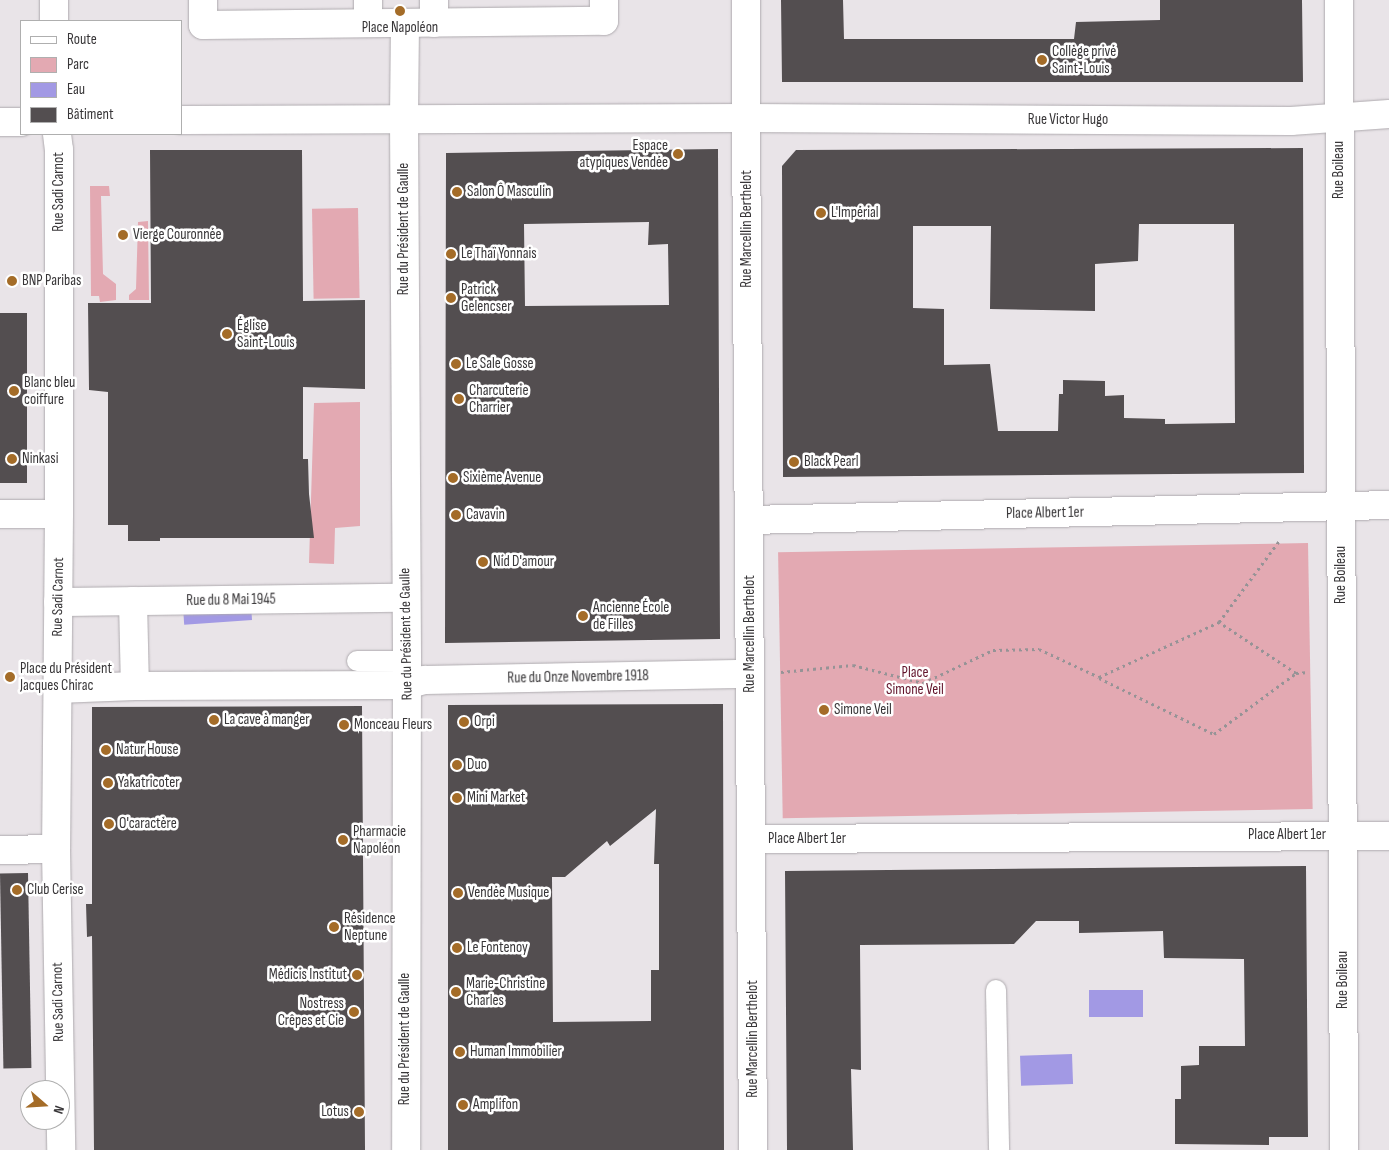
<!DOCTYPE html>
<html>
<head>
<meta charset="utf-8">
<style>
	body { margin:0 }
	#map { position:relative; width:1389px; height:1150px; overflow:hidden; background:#e9e4e8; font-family:"Sofia Sans Condensed",sans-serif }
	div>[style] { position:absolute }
	.green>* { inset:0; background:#e3a9b2; transform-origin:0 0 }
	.water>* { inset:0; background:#a299e4; transform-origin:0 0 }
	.building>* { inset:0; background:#534e50; transform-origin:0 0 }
	.path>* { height:3px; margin-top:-1.5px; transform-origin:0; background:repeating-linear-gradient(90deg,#969396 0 2.5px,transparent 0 6.5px) }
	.roads { filter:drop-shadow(0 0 1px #aeaaae) drop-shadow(0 0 1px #aeaaae) }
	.service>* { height:20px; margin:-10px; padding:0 10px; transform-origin:10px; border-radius:10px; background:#fff }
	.pedestrian>* { height:28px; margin:-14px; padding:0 14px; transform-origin:14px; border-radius:14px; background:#fff }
	.minor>* { height:28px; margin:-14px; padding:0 14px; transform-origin:14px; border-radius:14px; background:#fff }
	.tertiary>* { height:28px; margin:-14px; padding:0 14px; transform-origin:14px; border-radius:14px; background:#fff }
	.dots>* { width:14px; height:14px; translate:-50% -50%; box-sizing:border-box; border:2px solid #fff; border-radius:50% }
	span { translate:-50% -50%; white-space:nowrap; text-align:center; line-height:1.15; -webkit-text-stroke:5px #fff; paint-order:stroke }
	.poi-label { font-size:15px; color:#383638 }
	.left { translate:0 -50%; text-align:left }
	.right { translate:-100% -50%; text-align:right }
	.street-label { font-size:15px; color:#383638 }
	.park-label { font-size:15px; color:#62142b }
	.legend { position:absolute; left:20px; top:20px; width:162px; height:115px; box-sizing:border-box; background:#fff; border:1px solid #afafaf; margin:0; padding:6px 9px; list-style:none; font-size:15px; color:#383638 }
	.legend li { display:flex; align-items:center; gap:10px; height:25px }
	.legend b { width:25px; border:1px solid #afafaf }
	.north { position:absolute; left:20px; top:1080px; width:50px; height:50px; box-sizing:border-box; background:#fff; border:1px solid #afafaf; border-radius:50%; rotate:109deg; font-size:14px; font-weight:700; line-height:20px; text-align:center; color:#383638 }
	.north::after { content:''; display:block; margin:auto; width:18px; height:22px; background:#a46c28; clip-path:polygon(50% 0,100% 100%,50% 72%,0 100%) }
</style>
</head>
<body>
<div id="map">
	<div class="green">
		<i style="clip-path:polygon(90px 186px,109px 186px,110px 196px,101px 196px,103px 274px,116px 284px,116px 300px,100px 302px,99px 296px,91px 296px)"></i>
		<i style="left:358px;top:208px;width:90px;height:46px;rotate:89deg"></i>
		<i style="clip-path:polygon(148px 221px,149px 300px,129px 300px,129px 295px,136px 289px,138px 222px)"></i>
		<i style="clip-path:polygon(360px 402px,360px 526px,335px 528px,334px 564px,309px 563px,314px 403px)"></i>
		<i style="left:1308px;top:543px;width:266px;height:530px;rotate:89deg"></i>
	</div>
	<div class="water">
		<i style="left:251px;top:605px;width:15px;height:68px;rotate:86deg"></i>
		<i style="left:1143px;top:990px;width:27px;height:54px;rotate:90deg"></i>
		<i style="left:1072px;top:1054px;width:30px;height:52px;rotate:88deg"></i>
	</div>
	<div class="building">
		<i style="clip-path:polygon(781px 0,843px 0,844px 39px,1074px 39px,1076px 22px,1160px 20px,1160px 0,1302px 0,1303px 82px,782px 82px)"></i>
		<i style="clip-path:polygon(evenodd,1303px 148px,1304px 473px,783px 477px,782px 166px,796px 150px,1303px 148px,1139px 224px,1234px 224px,1235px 423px,1165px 424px,1165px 419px,1124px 418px,1124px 395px,1105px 396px,1105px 381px,1063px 380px,1063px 394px,1059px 394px,1058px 431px,998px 431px,990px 364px,944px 365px,944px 309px,913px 308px,913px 226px,991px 226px,990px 309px,1095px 311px,1095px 264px,1138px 261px,1139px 224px)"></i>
		<i style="clip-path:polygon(evenodd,718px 149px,720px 639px,445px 643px,446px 153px,718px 149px,649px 222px,648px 245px,668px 244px,669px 305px,525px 306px,524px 224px,649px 222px)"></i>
		<i style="clip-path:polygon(150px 150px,302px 150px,303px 301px,365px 300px,365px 389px,303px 387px,303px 459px,308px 459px,309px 494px,314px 538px,160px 538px,160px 541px,128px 541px,128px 525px,108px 525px,108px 392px,89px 390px,88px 303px,151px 303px)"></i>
		<i style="left:27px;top:313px;width:170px;height:27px;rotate:90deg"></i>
		<i style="clip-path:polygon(evenodd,723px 704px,724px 1150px,448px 1150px,448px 705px,723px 704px,656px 809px,654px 864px,659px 864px,659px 970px,651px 970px,651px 1021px,553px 1022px,552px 877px,565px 877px,607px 841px,610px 846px,656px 809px)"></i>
		<i style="clip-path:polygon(362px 706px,365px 1150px,94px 1150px,92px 936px,87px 937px,86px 904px,92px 904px,92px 707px)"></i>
		<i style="clip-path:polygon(1306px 866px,1308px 1137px,1269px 1137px,1269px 1145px,1175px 1144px,1175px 1099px,1181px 1099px,1181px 1066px,1199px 1065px,1199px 1046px,1245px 1046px,1244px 959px,1164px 958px,1163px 931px,1079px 933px,1079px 921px,1036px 921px,1014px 944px,860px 945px,861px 1070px,851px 1069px,853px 1150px,787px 1150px,785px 871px)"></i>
		<i style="left:28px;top:873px;width:195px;height:28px;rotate:89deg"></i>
	</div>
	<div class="path">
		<i style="left:781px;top:672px;width:72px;rotate:-5.6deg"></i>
		<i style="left:853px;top:665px;width:72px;rotate:14.4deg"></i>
		<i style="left:923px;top:683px;width:77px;rotate:-25.2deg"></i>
		<i style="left:993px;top:650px;width:46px;rotate:-1.2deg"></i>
		<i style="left:1039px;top:649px;width:66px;rotate:25deg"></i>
		<i style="left:1099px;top:677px;width:132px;rotate:-24.6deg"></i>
		<i style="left:1219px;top:622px;width:102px;rotate:-53.4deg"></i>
		<i style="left:1296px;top:673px;width:13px;rotate:-4deg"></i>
		<i style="left:1099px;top:678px;width:128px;rotate:26deg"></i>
		<i style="left:1214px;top:734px;width:102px;rotate:-36.6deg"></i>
		<i style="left:1296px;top:673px;width:92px;rotate:-146.5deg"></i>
	</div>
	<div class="roads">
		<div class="service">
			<i style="left:357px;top:661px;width:50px"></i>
			<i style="left:996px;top:990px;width:160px;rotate:88.9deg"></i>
		</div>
		<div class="pedestrian">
			<i style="left:368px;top:0;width:23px;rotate:90deg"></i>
			<i style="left:434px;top:0;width:23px;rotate:90deg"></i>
			<i style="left:133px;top:601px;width:85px;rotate:88.7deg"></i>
			<i style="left:135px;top:686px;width:271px;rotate:-0.2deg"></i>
			<i style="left:58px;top:602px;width:347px;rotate:-0.7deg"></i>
			<i style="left:57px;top:689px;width:78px;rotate:-2.2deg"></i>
		</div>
		<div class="minor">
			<i style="left:203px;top:0;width:25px;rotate:90deg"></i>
			<i style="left:203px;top:25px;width:401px;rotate:-0.6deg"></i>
			<i style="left:604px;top:21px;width:21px;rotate:-90deg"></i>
			<i style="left:1339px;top:0;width:1150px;rotate:89.75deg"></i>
			<i style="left:404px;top:118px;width:95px;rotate:-89.4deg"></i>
			<i style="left:0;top:122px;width:21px"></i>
			<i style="left:57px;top:134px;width:16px;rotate:83deg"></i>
			<i style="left:59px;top:150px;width:364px;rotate:90deg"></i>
			<i style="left:59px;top:514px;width:335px;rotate:90.5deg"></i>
			<i style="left:56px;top:849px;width:301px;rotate:89deg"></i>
			<i style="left:0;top:514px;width:59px"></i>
			<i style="left:749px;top:520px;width:640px;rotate:-1.34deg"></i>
			<i style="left:406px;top:685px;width:20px;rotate:-15deg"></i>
			<i style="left:425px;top:680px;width:325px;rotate:-1.1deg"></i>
			<i style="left:751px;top:839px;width:638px;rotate:-0.27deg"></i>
			<i style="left:0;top:850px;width:56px;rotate:-1deg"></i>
			<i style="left:753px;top:1150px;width:1032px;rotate:-90.39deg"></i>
			<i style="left:746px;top:118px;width:545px;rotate:0.32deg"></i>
			<i style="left:1291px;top:121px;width:98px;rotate:-4.1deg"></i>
		</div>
		<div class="tertiary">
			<i style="left:54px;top:0;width:21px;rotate:90deg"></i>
			<i style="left:404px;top:118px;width:543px;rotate:89.68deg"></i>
			<i style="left:407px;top:661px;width:489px;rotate:90.1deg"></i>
			<i style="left:181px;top:120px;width:565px;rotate:-0.2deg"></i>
			<i style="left:746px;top:118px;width:118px;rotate:-90deg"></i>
		</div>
	</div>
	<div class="dots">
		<i style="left:400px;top:11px;background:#a46c28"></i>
		<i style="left:1042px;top:60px;background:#a46c28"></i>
		<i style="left:678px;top:154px;background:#a46c28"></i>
		<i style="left:457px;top:192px;background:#a46c28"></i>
		<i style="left:821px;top:213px;background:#a46c28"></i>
		<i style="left:123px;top:235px;background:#a46c28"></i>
		<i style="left:451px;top:254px;background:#a46c28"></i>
		<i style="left:12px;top:281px;background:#a46c28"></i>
		<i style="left:451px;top:298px;background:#a46c28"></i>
		<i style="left:227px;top:334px;background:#a46c28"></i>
		<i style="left:456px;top:364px;background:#a46c28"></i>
		<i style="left:14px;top:391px;background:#a46c28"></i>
		<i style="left:459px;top:399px;background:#a46c28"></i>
		<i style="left:12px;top:459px;background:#a46c28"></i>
		<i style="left:794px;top:462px;background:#a46c28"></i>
		<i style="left:453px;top:478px;background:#a46c28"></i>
		<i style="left:456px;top:515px;background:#a46c28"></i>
		<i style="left:483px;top:562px;background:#a46c28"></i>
		<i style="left:583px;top:616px;background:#a46c28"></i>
		<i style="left:10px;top:677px;background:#a46c28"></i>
		<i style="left:824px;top:710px;background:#a46c28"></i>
		<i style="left:214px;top:720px;background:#a46c28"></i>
		<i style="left:464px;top:722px;background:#a46c28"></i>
		<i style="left:344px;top:725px;background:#a46c28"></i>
		<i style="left:106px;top:750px;background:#a46c28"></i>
		<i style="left:457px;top:765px;background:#a46c28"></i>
		<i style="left:108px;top:783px;background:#a46c28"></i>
		<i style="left:457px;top:798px;background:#a46c28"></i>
		<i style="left:109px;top:824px;background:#a46c28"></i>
		<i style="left:343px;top:840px;background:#a46c28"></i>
		<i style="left:17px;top:890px;background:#a46c28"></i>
		<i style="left:458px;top:893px;background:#a46c28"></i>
		<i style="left:334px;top:927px;background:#a46c28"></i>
		<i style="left:457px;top:948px;background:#a46c28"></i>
		<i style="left:357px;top:975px;background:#a46c28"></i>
		<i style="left:456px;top:992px;background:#a46c28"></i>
		<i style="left:354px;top:1012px;background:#a46c28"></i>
		<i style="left:460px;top:1052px;background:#a46c28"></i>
		<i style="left:463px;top:1105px;background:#a46c28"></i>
		<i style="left:359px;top:1112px;background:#a46c28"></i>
	</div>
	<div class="poi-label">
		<span style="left:400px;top:28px">Place Napoléon</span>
		<span class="left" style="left:1052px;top:60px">Collège privé<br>Saint-Louis</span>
		<span class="right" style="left:668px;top:154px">Espace<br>atypiques Vendée</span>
		<span class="left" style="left:467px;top:192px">Salon Ô Masculin</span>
		<span class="left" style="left:831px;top:213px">L'Impérial</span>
		<span class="left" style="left:133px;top:235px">Vierge Couronnée</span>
		<span class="left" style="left:461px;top:254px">Le Thaï Yonnais</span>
		<span class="left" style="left:22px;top:281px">BNP Paribas</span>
		<span class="left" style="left:461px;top:298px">Patrick<br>Gelencser</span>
		<span class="left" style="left:237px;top:334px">Église<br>Saint-Louis</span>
		<span class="left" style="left:466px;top:364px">Le Sale Gosse</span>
		<span class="left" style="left:24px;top:391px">Blanc bleu<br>coiffure</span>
		<span class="left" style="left:469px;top:399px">Charcuterie<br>Charrier</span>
		<span class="left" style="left:22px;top:459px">Ninkasi</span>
		<span class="left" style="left:804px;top:462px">Black Pearl</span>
		<span class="left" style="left:463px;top:478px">Sixième Avenue</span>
		<span class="left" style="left:466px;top:515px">Cavavin</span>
		<span class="left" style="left:493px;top:562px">Nid D'amour</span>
		<span class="left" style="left:593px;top:616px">Ancienne École<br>de Filles</span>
		<span class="left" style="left:20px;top:677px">Place du Président<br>Jacques Chirac</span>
		<span class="left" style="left:834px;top:710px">Simone Veil</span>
		<span class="left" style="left:224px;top:720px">La cave à manger</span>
		<span class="left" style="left:474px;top:722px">Orpi</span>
		<span class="left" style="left:354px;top:725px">Monceau Fleurs</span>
		<span class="left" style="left:116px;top:750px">Natur House</span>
		<span class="left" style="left:467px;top:765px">Duo</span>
		<span class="left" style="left:118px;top:783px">Yakatricoter</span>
		<span class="left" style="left:467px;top:798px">Mini Market</span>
		<span class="left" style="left:119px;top:824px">O'caractère</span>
		<span class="left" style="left:353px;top:840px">Pharmacie<br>Napoléon</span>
		<span class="left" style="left:27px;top:890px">Club Cerise</span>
		<span class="left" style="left:468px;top:893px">Vendée Musique</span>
		<span class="left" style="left:344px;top:927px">Résidence<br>Neptune</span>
		<span class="left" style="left:467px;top:948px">Le Fontenoy</span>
		<span class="right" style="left:347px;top:975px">Médicis Institut</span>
		<span class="left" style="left:466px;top:992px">Marie-Christine<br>Charles</span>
		<span class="right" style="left:344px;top:1012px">Nostress<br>Crêpes et Cie</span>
		<span class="left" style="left:470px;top:1052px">Human Immobilier</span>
		<span class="left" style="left:473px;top:1105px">Amplifon</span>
		<span class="right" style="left:349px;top:1112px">Lotus</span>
	</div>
	<div class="street-label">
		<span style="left:1068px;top:120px">Rue Victor Hugo</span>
		<span style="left:1339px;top:170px;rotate:-90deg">Rue Boileau</span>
		<span style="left:59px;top:192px;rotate:-90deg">Rue Sadi Carnot</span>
		<span style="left:404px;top:229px;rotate:-90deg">Rue du Président de Gaulle</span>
		<span style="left:747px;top:229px;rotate:-90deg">Rue Marcellin Berthelot</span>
		<span style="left:1045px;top:513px;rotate:-1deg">Place Albert 1er</span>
		<span style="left:1341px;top:575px;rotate:-90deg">Rue Boileau</span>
		<span style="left:58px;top:597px;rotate:-89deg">Rue Sadi Carnot</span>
		<span style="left:231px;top:600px;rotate:-1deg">Rue du 8 Mai 1945</span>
		<span style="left:406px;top:634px;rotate:-91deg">Rue du Président de Gaulle</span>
		<span style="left:750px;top:634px;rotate:-90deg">Rue Marcellin Berthelot</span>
		<span style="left:578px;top:677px;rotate:-1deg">Rue du Onze Novembre 1918</span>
		<span style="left:1287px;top:835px">Place Albert 1er</span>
		<span style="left:807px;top:839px">Place Albert 1er</span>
		<span style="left:1343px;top:980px;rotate:-90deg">Rue Boileau</span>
		<span style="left:58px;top:1002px;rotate:-91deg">Rue Sadi Carnot</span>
		<span style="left:405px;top:1039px;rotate:-90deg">Rue du Président de Gaulle</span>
		<span style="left:753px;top:1039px;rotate:-90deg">Rue Marcellin Berthelot</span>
	</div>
	<div class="park-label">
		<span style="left:915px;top:681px">Place<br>Simone Veil</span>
	</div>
	<ul class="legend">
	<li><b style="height:6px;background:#fff"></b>Route</li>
	<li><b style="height:14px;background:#e3a9b2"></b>Parc</li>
	<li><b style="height:14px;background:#a299e4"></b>Eau</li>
	<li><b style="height:14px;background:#534e50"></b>Bâtiment</li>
	</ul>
	<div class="north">N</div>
</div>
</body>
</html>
